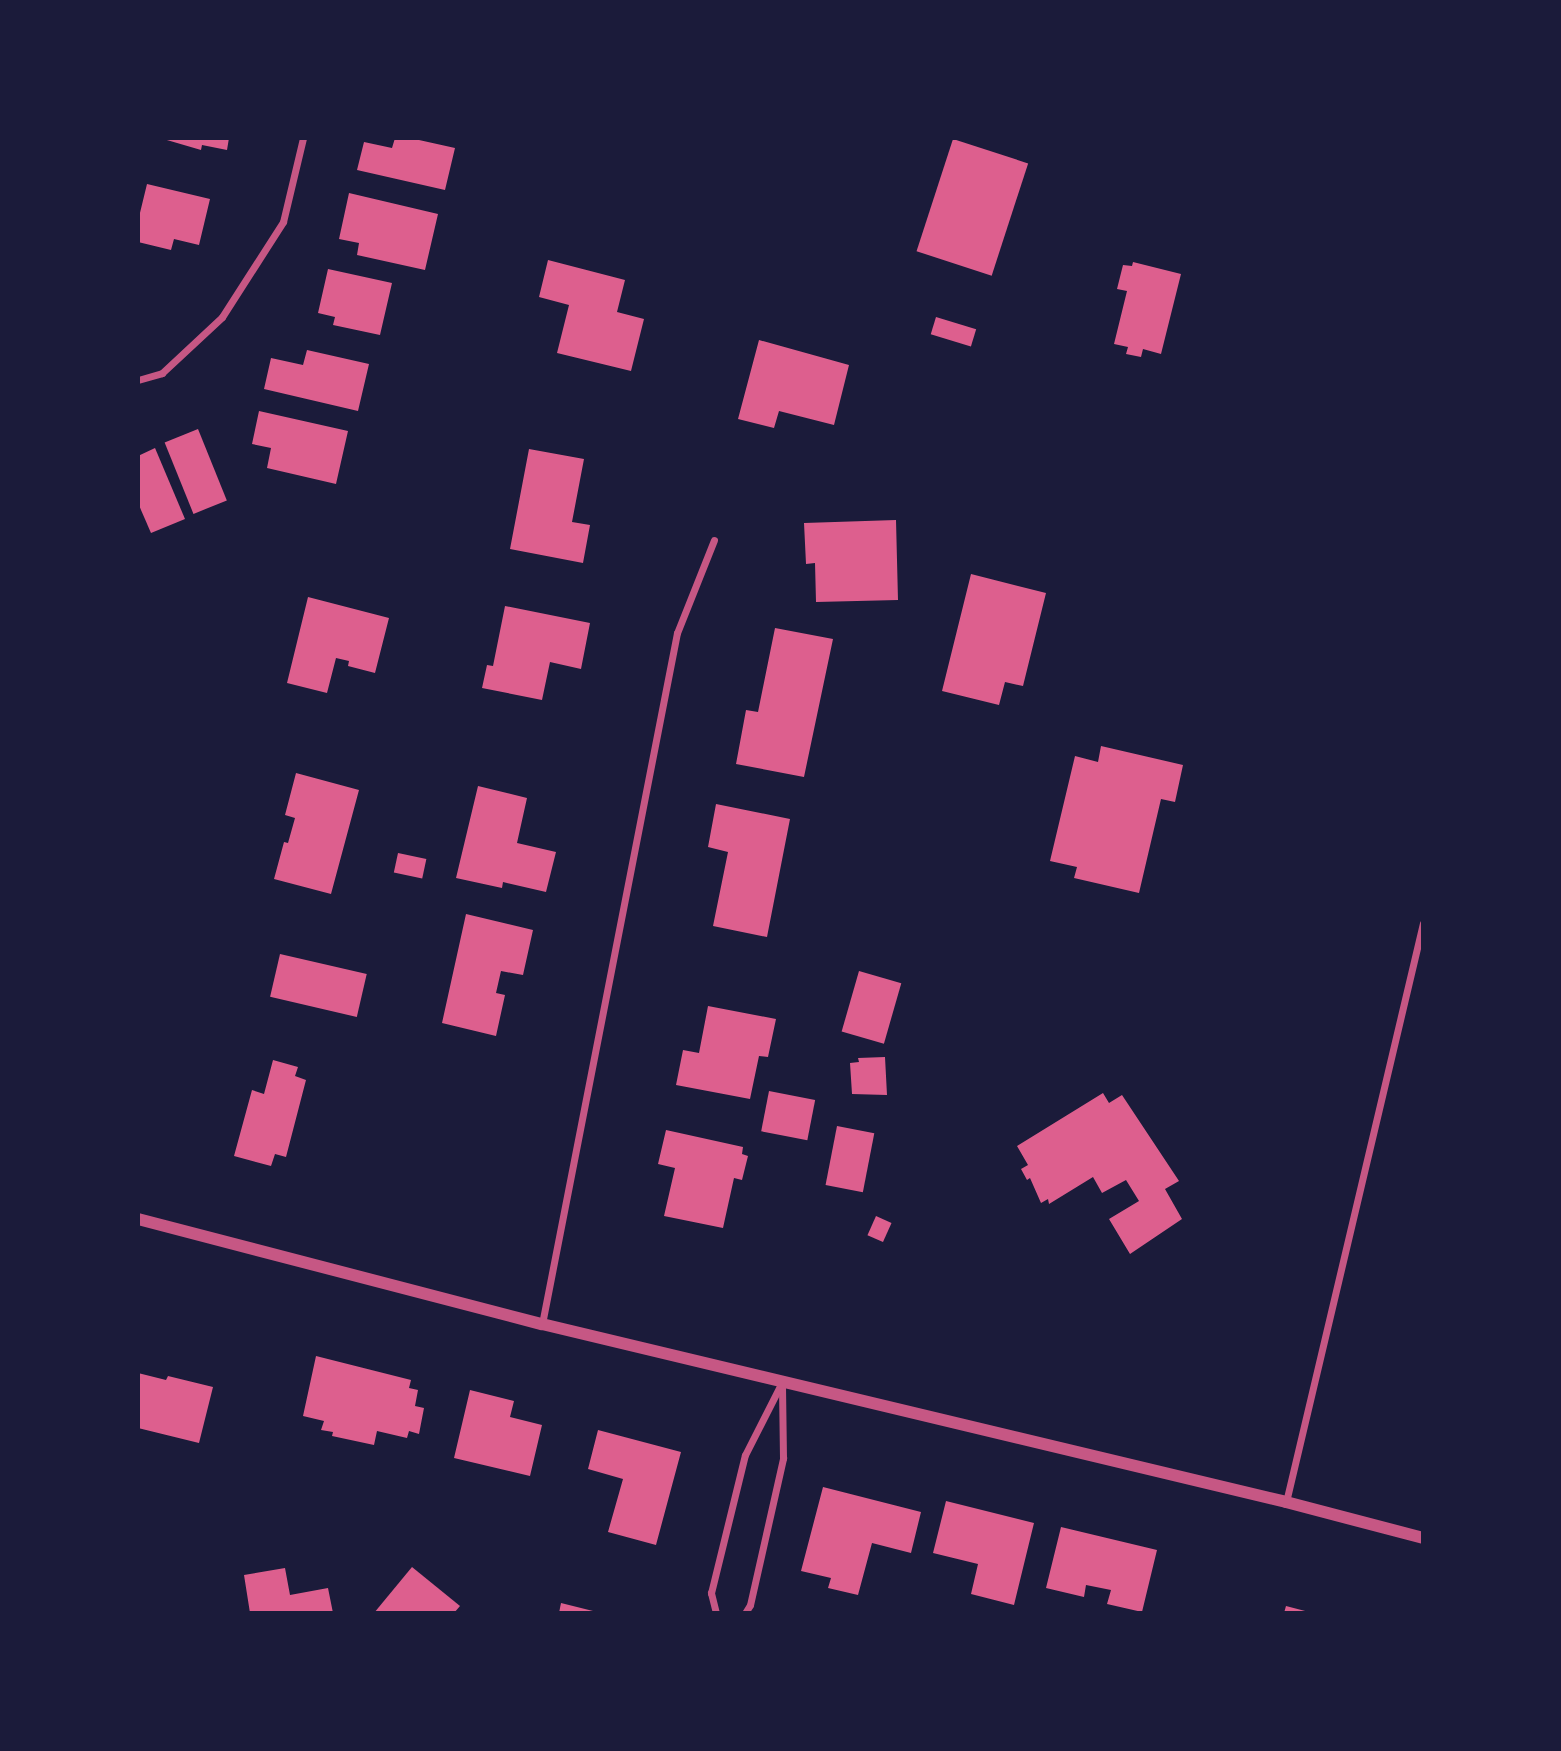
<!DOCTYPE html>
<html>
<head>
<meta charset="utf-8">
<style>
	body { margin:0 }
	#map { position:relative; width:1561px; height:1751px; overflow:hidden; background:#1b1b3a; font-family:Quicksand,sans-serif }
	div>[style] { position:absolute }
	.building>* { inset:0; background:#dd5f8e; transform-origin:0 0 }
	.minor>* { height:7px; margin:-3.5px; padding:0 3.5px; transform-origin:3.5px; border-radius:3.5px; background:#c65784 }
	.tertiary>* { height:12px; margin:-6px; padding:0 6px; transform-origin:6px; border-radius:6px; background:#c65784 }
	span { translate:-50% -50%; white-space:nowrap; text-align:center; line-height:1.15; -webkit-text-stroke:5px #1b1b3a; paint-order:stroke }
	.frame { position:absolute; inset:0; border:140px solid #1b1b3a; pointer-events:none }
</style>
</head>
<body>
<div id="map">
	<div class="building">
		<i style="clip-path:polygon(160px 138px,229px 138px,227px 150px,202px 145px,201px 150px)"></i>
		<i style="clip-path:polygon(395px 138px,410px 138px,455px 148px,445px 190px,357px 170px,364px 142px,392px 148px)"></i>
		<i style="left:953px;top:139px;width:79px;height:118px;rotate:18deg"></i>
		<i style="clip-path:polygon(147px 184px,210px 199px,199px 245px,174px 239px,171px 250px,138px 242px,138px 221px)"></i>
		<i style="clip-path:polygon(349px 193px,438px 214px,425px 270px,357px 255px,359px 243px,339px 239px)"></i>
		<i style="clip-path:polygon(548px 260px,625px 280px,617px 312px,644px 319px,631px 371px,557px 353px,569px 305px,539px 297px)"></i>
		<i style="clip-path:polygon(1133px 262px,1181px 274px,1161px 354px,1143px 349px,1141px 357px,1126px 354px,1128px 347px,1114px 344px,1127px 291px,1117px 289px,1123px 265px,1132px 266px)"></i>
		<i style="clip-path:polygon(328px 269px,392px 283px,380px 335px,333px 325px,335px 317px,318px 313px)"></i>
		<i style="left:936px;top:317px;width:42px;height:18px;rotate:17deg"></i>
		<i style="clip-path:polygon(759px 340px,849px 365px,834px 425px,779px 411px,774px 428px,738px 419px)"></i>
		<i style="clip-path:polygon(307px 350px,369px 364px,358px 411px,264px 389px,271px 358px,303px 365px)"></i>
		<i style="clip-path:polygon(259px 411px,348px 431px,336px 484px,267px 468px,271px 448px,252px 444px)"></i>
		<i style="left:198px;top:429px;width:77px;height:36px;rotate:68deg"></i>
		<i style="clip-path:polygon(155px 448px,185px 519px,151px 533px,138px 503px,138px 456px)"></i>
		<i style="clip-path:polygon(529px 449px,584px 459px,572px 522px,590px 525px,583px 563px,510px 549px)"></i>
		<i style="clip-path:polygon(896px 520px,898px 600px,816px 602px,815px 563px,806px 564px,804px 523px)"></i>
		<i style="clip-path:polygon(971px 574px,1046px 593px,1023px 686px,1005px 682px,999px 705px,942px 691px)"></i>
		<i style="clip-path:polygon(308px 597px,389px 618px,375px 673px,348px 666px,349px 661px,336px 658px,327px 693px,287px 683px)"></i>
		<i style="clip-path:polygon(505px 606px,590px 623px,581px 669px,550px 662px,542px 700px,482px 688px,487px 665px,493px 666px)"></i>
		<i style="clip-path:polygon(775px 628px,833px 639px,804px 777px,736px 764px,746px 710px,758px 712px)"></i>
		<i style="clip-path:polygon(1101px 746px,1183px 765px,1175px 802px,1161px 799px,1139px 893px,1074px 878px,1077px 867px,1050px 861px,1075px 756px,1098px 762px)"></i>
		<i style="clip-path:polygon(296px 773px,359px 790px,331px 894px,274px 879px,284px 842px,288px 843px,295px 818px,285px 815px)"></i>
		<i style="clip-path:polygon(478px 786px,527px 798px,517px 843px,556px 852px,546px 892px,503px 882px,502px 888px,456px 878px)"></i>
		<i style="clip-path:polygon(716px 804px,790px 819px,767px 937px,713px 926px,728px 852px,708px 847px)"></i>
		<i style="left:398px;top:853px;width:29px;height:20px;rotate:12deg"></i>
		<i style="clip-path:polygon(466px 914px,533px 930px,523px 975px,501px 971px,496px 993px,505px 995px,496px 1036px,442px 1023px)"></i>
		<i style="left:280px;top:954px;width:89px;height:44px;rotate:13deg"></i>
		<i style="left:859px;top:971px;width:44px;height:63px;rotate:16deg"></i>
		<i style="clip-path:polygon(708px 1006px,776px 1019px,768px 1057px,759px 1056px,750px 1099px,676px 1085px,683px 1050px,699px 1053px)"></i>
		<i style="clip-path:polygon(885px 1057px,887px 1095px,852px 1094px,850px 1063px,859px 1062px,858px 1058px)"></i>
		<i style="clip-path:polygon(273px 1060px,298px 1067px,295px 1076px,306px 1080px,286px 1157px,275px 1154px,271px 1166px,234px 1156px,252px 1090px,264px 1094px)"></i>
		<i style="left:769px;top:1091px;width:47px;height:41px;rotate:11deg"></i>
		<i style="clip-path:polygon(1103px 1093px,1109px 1103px,1122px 1095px,1179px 1181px,1165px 1189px,1182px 1219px,1130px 1254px,1109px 1219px,1139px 1201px,1126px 1180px,1102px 1193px,1093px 1177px,1049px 1204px,1048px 1199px,1041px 1203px,1030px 1178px,1027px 1180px,1021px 1169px,1028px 1165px,1017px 1146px)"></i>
		<i style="left:837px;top:1126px;width:38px;height:60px;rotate:11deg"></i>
		<i style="clip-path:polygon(666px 1130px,743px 1147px,742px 1154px,748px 1156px,742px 1180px,734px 1178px,723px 1228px,664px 1216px,675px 1168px,658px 1164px)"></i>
		<i style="left:876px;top:1216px;width:17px;height:21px;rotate:24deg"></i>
		<i style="clip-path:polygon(316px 1356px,411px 1380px,409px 1388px,418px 1390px,415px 1406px,424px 1408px,419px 1434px,409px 1431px,407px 1438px,377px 1431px,374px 1445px,332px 1436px,333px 1432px,321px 1430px,324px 1421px,303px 1416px)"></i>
		<i style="clip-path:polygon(138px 1373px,166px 1380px,168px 1376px,213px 1387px,199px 1443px,138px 1428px)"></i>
		<i style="clip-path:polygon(470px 1390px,514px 1401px,510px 1417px,542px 1425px,530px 1476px,454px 1458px)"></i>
		<i style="clip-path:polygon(598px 1430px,681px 1452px,656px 1545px,608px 1532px,623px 1479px,588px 1469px)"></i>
		<i style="clip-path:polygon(823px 1487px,921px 1512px,911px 1553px,872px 1543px,858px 1595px,828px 1588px,831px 1578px,801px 1571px)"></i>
		<i style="clip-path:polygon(946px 1501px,1034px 1523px,1014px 1605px,971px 1594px,978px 1564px,933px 1553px)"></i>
		<i style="clip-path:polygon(1061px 1527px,1157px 1550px,1142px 1612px,1107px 1604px,1111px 1590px,1086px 1585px,1084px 1597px,1046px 1588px)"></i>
		<i style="clip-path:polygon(412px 1567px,460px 1606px,454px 1613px,374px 1613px)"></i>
		<i style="clip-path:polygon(285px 1568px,290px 1595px,328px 1588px,333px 1613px,250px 1613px,244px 1575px)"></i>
		<i style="clip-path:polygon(561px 1603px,597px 1612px,597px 1613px,559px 1613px)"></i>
		<i style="clip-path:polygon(1286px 1606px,1309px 1612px,1309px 1613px,1284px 1613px)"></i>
	</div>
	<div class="minor">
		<i style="left:138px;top:380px;width:25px;rotate:-16deg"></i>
		<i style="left:162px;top:373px;width:82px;rotate:-43deg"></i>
		<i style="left:222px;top:317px;width:113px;rotate:-57.3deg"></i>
		<i style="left:283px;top:222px;width:86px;rotate:-76.6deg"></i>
		<i style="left:542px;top:1324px;width:704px;rotate:-78.95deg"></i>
		<i style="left:677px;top:633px;width:100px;rotate:-68.3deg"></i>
		<i style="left:1286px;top:1502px;width:595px;rotate:-76.69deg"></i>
		<i style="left:716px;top:1613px;width:21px;rotate:-104deg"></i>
		<i style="left:711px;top:1593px;width:142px;rotate:-76.2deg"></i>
		<i style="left:745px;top:1455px;width:82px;rotate:-63.1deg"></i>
		<i style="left:745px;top:1613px;width:9px;rotate:-58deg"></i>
		<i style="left:750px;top:1605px;width:151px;rotate:-77.3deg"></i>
		<i style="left:783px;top:1458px;width:75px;rotate:-90.8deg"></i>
	</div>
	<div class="tertiary">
		<i style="left:138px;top:1219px;width:417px;rotate:14.6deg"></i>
		<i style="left:542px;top:1324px;width:765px;rotate:13.45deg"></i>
		<i style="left:1286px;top:1502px;width:142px;rotate:14.7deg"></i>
	</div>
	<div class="frame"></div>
</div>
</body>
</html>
